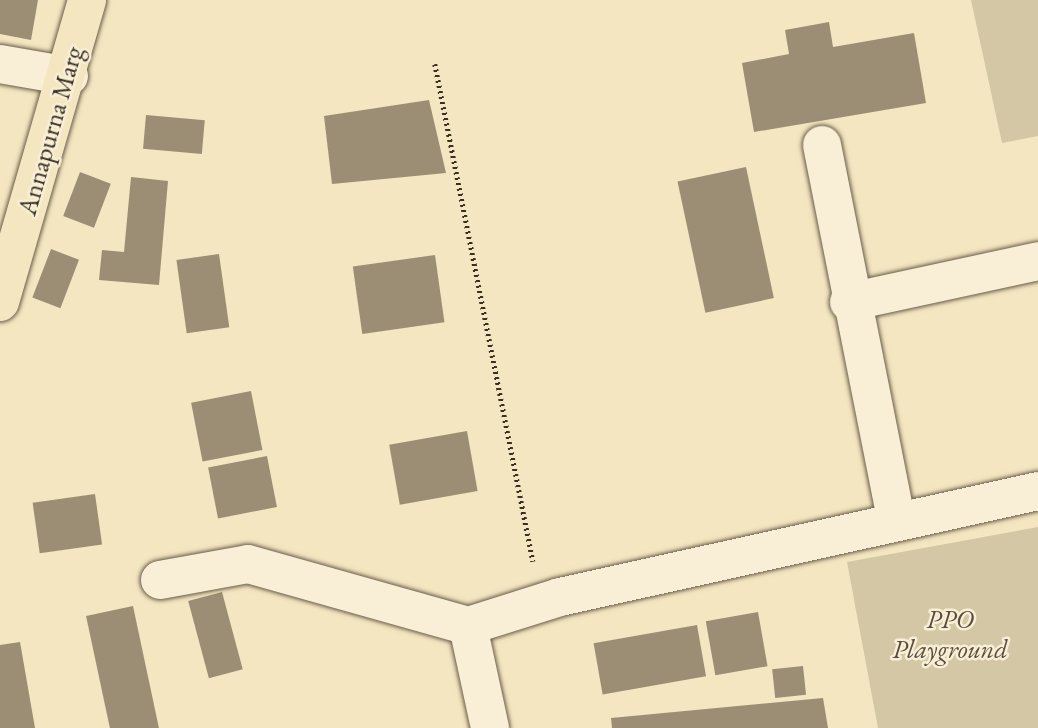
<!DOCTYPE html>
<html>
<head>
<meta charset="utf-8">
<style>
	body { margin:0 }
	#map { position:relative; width:1038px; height:728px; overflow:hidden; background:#f4e6c0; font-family:"EB Garamond",serif }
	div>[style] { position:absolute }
	.green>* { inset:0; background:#d4c7a5 }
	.building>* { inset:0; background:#9b8e75; transform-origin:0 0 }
	.path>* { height:4.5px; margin-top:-2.25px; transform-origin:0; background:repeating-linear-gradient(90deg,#3a2f23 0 2px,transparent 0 5.5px) }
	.roads { filter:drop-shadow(0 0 2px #685d4a) drop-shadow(0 0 2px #685d4a) }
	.minor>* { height:38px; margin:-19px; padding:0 19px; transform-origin:19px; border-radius:19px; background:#f8efd6 }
	.major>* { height:38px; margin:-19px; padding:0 19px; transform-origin:19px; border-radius:19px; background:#f4e6c0 }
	span { translate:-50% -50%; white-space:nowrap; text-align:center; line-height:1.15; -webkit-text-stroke:5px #f8efd6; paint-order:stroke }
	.street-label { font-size:26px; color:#3a2f23 }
	.park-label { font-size:26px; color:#594d3d; font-style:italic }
</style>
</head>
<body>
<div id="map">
	<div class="green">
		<i style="clip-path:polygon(971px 0,1038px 0,1038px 136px,1002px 143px)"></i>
		<i style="clip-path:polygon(1038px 527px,1038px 728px,878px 728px,847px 562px)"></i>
	</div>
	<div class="building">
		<i style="clip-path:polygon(0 0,38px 0,31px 40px,0 34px)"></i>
		<i style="clip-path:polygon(829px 22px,833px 47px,914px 33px,926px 103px,754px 132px,742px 63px,789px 54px,785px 30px)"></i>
		<i style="clip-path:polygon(429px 100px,446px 173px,332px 184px,324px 116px)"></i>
		<i style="left:146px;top:115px;width:59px;height:34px;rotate:5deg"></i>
		<i style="left:746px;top:167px;width:134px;height:70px;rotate:78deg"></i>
		<i style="left:80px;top:172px;width:33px;height:47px;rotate:21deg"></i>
		<i style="clip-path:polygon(131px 177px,168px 181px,159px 285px,99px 280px,102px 250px,124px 252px)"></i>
		<i style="left:51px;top:249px;width:30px;height:52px;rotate:21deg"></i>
		<i style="left:219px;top:254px;width:74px;height:43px;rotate:82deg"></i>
		<i style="left:435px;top:255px;width:68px;height:83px;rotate:82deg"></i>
		<i style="left:251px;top:391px;width:60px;height:61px;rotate:79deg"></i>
		<i style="left:467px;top:431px;width:61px;height:79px;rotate:80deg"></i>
		<i style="left:267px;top:456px;width:52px;height:60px;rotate:79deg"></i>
		<i style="left:95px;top:494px;width:51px;height:63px;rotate:82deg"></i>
		<i style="left:222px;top:592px;width:80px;height:35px;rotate:75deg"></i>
		<i style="left:133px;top:606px;width:125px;height:48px;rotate:78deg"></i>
		<i style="left:758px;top:612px;width:55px;height:53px;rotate:80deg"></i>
		<i style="left:697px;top:625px;width:52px;height:105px;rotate:80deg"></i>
		<i style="clip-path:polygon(20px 642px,35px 728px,0 728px,0 645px)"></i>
		<i style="left:803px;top:666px;width:29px;height:31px;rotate:84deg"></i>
		<i style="clip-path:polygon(823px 698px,828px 728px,612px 728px,611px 718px)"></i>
	</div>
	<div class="path">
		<i style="left:435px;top:64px;width:507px;rotate:78.85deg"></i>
	</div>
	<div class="roads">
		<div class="minor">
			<i style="left:0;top:64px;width:70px;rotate:9.9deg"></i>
			<i style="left:822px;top:145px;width:381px;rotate:78.8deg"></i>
			<i style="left:849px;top:302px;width:193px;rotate:-12.2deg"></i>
			<i style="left:160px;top:580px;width:89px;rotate:-10.3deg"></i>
			<i style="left:248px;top:564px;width:229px;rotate:15.7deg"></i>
			<i style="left:468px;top:626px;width:96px;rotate:-17.5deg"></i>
			<i style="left:560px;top:597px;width:490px;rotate:-12.5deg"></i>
			<i style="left:468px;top:626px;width:104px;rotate:77.8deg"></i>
		</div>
		<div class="major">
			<i style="left:0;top:302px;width:314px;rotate:-73.9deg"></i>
		</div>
	</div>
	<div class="street-label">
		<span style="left:51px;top:131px;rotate:-74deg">Annapurna Marg</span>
	</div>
	<div class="park-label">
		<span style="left:950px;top:635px">PPO<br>Playground</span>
	</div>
</div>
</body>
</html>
